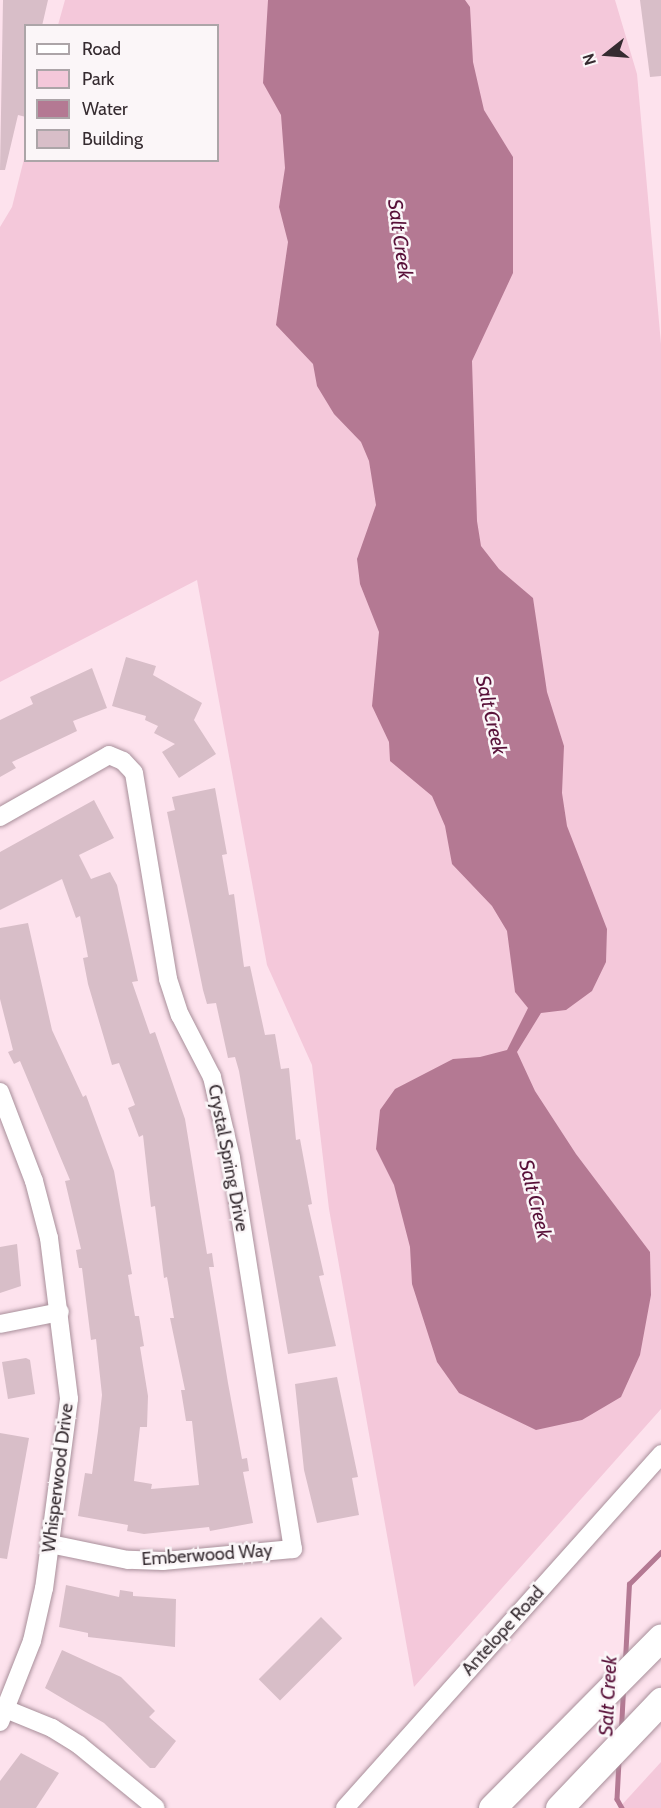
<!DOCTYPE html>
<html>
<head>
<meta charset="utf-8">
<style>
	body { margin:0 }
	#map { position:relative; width:661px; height:1808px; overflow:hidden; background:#fde2ed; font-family:Cabin,sans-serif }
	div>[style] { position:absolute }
	.green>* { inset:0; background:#f4c8da }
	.water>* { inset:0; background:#b47993 }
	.stream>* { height:4.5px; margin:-2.25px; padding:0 2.25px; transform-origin:2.25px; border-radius:2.25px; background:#b47993 }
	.building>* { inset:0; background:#d8bec8; transform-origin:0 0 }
	.roads { filter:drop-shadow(0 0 2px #a88f9a) drop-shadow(0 0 2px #a88f9a) }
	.minor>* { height:18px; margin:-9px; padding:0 9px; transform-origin:9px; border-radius:9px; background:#fff }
	.highway>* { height:27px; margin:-13.5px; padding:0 13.5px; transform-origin:13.5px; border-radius:13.5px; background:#fff }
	span { translate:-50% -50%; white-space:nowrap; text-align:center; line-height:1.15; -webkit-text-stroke:5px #fbf6f8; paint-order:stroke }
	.street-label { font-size:18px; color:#352b30 }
	.water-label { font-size:20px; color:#581139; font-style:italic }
	.legend { position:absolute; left:24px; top:24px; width:195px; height:138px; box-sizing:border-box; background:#fbf6f8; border:2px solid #aca5a8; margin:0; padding:8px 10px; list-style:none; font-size:18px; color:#352b30 }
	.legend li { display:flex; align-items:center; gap:12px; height:30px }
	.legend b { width:30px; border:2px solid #aca5a8 }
	.north { position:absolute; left:577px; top:24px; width:60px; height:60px; -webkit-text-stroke:4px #fbf6f8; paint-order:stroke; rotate:253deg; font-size:16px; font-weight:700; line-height:24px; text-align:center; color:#352b30 }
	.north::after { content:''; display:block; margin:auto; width:21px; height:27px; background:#352b30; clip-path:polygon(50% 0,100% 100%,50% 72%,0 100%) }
</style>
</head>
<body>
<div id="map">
	<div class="green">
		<i style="clip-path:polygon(65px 0,615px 0,637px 74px,661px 344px,661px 1409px,414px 1687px,329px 1209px,312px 1065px,267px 965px,197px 580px,0 682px,0 227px,12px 207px,25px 155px,26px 160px,218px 160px,218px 26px,58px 25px)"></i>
		<i style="clip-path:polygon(661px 1762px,661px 1808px,619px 1808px)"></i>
	</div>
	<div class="water">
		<i style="clip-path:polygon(268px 0,465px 0,470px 7px,473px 62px,484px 110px,513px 157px,513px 273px,472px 361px,477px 521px,481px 546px,499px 569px,533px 598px,547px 692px,564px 746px,562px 793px,567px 826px,607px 929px,606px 962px,592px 991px,566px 1010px,541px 1013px,517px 1052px,535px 1091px,576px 1154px,650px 1252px,651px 1295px,640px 1355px,621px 1397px,582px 1420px,536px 1430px,459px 1393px,437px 1362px,412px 1284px,410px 1247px,394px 1185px,376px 1149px,380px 1110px,395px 1089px,453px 1059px,480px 1057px,507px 1050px,528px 1008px,515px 992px,507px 931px,492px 906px,452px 864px,445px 826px,432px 796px,390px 761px,389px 742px,372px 706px,379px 632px,360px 584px,357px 559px,376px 505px,369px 461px,361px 442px,334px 414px,317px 386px,313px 364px,276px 325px,288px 242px,279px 207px,285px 168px,281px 115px,263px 83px)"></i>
	</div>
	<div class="stream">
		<i style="left:625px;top:1660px;width:76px;rotate:-87deg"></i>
		<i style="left:629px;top:1584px;width:45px;rotate:-45deg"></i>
		<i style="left:621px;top:1729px;width:40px;rotate:-87.1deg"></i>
		<i style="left:619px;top:1761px;width:38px;rotate:93deg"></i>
		<i style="left:617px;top:1799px;width:10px;rotate:61deg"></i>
	</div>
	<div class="building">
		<i style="clip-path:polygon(3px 0,48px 0,42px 26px,26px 26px,26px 117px,18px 115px,5px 170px,0 170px)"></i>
		<i style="clip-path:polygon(640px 0,661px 0,661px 76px,650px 77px)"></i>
		<i style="clip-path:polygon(126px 657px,156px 666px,153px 675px,202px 703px,194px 720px,216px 754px,179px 778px,162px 752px,175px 744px,154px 733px,158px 726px,145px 720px,146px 716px,112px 706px)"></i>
		<i style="clip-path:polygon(92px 668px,107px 708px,73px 721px,77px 731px,12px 762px,16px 768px,0 777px,0 720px,33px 704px,30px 697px)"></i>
		<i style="clip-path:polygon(215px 788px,227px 854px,222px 855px,229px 895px,234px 894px,244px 967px,250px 966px,265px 1035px,275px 1034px,281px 1069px,289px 1068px,296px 1140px,300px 1139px,312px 1204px,308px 1205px,324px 1275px,319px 1276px,336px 1346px,288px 1354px,239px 1071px,235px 1057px,228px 1058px,216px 1003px,207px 1004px,203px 990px,167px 812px,175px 810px,172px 797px)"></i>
		<i style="clip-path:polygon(94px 800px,114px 838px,79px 855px,91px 879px,110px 872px,117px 885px,138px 981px,132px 982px,150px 1034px,155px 1032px,185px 1119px,207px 1254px,212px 1253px,214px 1267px,209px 1267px,228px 1383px,242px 1459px,247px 1458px,249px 1471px,243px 1472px,253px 1523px,210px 1531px,209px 1527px,144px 1534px,127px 1531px,128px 1525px,78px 1516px,85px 1473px,92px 1474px,98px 1431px,102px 1395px,96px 1339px,91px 1340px,82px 1268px,79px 1268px,76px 1250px,81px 1249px,65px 1181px,70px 1180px,20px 1061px,14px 1064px,8px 1052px,13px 1050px,0 999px,0 928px,28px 923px,52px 1030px,83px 1097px,86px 1095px,114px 1171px,132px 1274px,128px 1275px,135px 1316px,139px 1316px,144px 1346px,140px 1347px,148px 1396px,147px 1427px,140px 1427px,134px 1481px,152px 1484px,151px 1489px,199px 1485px,192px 1421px,186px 1421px,181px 1390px,185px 1390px,170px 1318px,174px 1318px,167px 1277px,164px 1278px,155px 1206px,151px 1207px,143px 1135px,139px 1137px,128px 1108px,135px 1105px,119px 1063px,112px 1065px,88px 984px,83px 958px,88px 957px,80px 916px,76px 918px,62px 879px,0 910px,0 852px)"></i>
		<i style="clip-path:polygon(17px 1244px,21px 1286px,0 1293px,0 1247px)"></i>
		<i style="clip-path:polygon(26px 1358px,30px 1360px,35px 1394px,8px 1399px,2px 1362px)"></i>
		<i style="clip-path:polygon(337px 1377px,358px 1477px,352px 1478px,359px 1515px,317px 1523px,304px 1470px,295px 1384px)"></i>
		<i style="clip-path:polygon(0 1433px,29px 1438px,7px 1559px,0 1558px)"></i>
		<i style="clip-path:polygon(66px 1585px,119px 1597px,120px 1590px,133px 1592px,133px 1596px,176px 1599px,175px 1647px,88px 1637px,88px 1633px,59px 1627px)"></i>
		<i style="left:321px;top:1617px;width:30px;height:88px;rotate:45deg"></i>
		<i style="clip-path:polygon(62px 1650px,121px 1677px,155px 1711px,149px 1717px,176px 1741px,155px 1768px,150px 1768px,104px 1723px,45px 1688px)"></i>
		<i style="clip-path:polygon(21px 1753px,59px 1773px,36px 1808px,0 1808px,0 1781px)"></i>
	</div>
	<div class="roads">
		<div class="minor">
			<i style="left:0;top:817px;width:125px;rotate:-29.6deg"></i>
			<i style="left:109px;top:755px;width:15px;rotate:23deg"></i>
			<i style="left:123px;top:761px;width:16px;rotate:47deg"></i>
			<i style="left:134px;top:773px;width:209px;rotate:80.6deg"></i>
			<i style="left:168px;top:979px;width:38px;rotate:72deg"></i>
			<i style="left:180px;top:1015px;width:70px;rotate:62.7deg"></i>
			<i style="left:212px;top:1077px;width:83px;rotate:76.8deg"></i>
			<i style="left:231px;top:1158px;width:396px;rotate:81deg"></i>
			<i style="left:293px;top:1549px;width:131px;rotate:174.7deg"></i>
			<i style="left:163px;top:1561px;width:35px;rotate:-178deg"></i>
			<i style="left:128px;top:1560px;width:80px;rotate:-168.4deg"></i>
			<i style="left:0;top:1092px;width:95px;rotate:69.1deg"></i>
			<i style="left:34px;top:1181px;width:59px;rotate:75.3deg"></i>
			<i style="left:49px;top:1238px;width:162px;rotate:82.9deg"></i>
			<i style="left:69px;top:1399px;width:191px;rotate:97.5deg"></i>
			<i style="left:44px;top:1588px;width:54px;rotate:102.8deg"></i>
			<i style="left:32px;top:1641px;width:87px;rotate:111.6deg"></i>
			<i style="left:0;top:1324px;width:61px;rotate:-11.3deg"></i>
			<i style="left:8px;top:1710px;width:48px;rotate:22.2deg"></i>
			<i style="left:52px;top:1728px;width:32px;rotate:32deg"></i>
			<i style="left:79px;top:1745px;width:99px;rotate:39.3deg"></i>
			<i style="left:345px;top:1808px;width:475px;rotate:-48.2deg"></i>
		</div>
		<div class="highway">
			<i style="left:492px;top:1808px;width:240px;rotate:-45.3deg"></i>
			<i style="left:559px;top:1808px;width:148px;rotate:-46.4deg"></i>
		</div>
	</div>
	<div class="street-label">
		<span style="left:228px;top:1158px;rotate:79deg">Crystal Spring Drive</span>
		<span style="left:58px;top:1478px;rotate:-83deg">Whisperwood Drive</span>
		<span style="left:207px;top:1555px;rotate:-4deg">Emberwood Way</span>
		<span style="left:503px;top:1631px;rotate:-48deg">Antelope Road</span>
	</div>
	<div class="water-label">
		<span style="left:400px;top:239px;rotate:82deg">Salt Creek</span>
		<span style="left:491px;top:715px;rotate:77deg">Salt Creek</span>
		<span style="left:535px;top:1199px;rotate:76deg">Salt Creek</span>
		<span style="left:608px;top:1696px;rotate:-87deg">Salt Creek</span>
	</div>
	<ul class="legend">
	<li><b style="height:8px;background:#fff"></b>Road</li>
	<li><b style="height:16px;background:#f4c8da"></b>Park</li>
	<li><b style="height:16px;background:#b47993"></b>Water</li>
	<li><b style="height:16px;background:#d8bec8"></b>Building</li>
	</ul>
	<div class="north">N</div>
</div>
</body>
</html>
